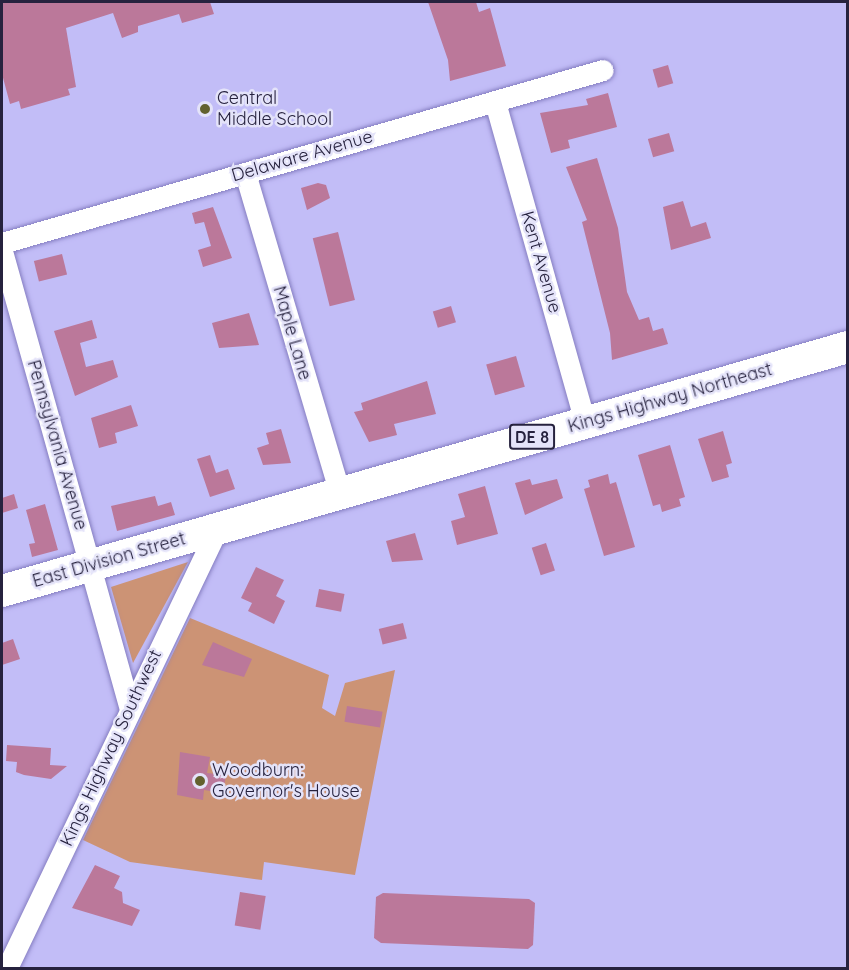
<!DOCTYPE html>
<html>
<head>
<meta charset="utf-8">
<style>
	body { margin:0 }
	#map { position:relative; width:849px; height:970px; overflow:hidden; background:#c2bdf7; font-family:Quicksand,sans-serif }
	div>[style] { position:absolute }
	.green>* { inset:0; background:#cc9375 }
	.building>* { inset:0; background:#bb789a; transform-origin:0 0 }
	.roads { filter:drop-shadow(0 0 2px #857dc1) drop-shadow(0 0 2px #857dc1) }
	.minor>* { height:21px; margin:-10.5px; padding:0 10.5px; transform-origin:10.5px; border-radius:10.5px; background:#fff }
	.highway>* { height:32px; margin:-16px; padding:0 16px; transform-origin:16px; border-radius:16px; background:#fff }
	.dots>* { width:16px; height:16px; translate:-50% -50%; box-sizing:border-box; border:3px solid #e4e3f9; border-radius:50% }
	span { translate:-50% -50%; white-space:nowrap; text-align:center; line-height:1.15; -webkit-text-stroke:5px #e4e3f9; paint-order:stroke }
	.shield-label span { padding:2px 4px; background:#e4e3f9; border:2px solid; border-radius:4px; -webkit-text-stroke-width:0 }
	.shield-label { font-size:16px; color:#26223e; font-weight:700 }
	.poi-label { font-size:18px; color:#26223e }
	.left { translate:0 -50%; text-align:left }
	.street-label { font-size:18px; color:#26223e }
	.frame { position:absolute; inset:0; border:3px solid #26223e; pointer-events:none }
</style>
</head>
<body>
<div id="map">
	<div class="green">
		<i style="clip-path:polygon(188px 562px,133px 663px,111px 587px)"></i>
		<i style="clip-path:polygon(190px 618px,329px 675px,322px 708px,335px 716px,345px 683px,395px 670px,355px 875px,264px 862px,262px 880px,130px 862px,83px 840px)"></i>
	</div>
	<div class="building">
		<i style="clip-path:polygon(2px 2px,210px 2px,214px 14px,182px 23px,179px 14px,138px 26px,138px 32px,122px 38px,113px 13px,66px 28px,76px 87px,68px 89px,70px 95px,21px 109px,19px 101px,10px 104px,2px 74px)"></i>
		<i style="clip-path:polygon(428px 2px,476px 2px,479px 12px,490px 8px,506px 66px,450px 81px,448px 60px)"></i>
		<i style="left:668px;top:65px;width:19px;height:16px;rotate:74deg"></i>
		<i style="clip-path:polygon(608px 93px,617px 127px,568px 140px,570px 148px,551px 153px,540px 113px,588px 105px,586px 99px)"></i>
		<i style="left:669px;top:133px;width:19px;height:22px;rotate:74deg"></i>
		<i style="clip-path:polygon(597px 158px,618px 228px,627px 292px,639px 320px,649px 317px,653px 331px,663px 328px,668px 344px,612px 360px,610px 333px,582px 222px,587px 220px,566px 167px)"></i>
		<i style="clip-path:polygon(318px 183px,326px 185px,330px 198px,307px 210px,301px 188px)"></i>
		<i style="clip-path:polygon(683px 201px,691px 227px,706px 222px,711px 238px,671px 250px,663px 207px)"></i>
		<i style="clip-path:polygon(213px 207px,232px 258px,203px 267px,198px 250px,211px 246px,204px 222px,195px 224px,192px 213px)"></i>
		<i style="left:338px;top:232px;width:70px;height:26px;rotate:76deg"></i>
		<i style="left:62px;top:254px;width:21px;height:29px;rotate:76deg"></i>
		<i style="left:451px;top:306px;width:17px;height:19px;rotate:73deg"></i>
		<i style="clip-path:polygon(249px 313px,259px 345px,219px 348px,212px 323px)"></i>
		<i style="clip-path:polygon(92px 320px,97px 338px,80px 343px,86px 367px,113px 360px,118px 377px,75px 396px,54px 331px)"></i>
		<i style="left:516px;top:356px;width:32px;height:31px;rotate:74deg"></i>
		<i style="clip-path:polygon(427px 381px,436px 414px,394px 424px,397px 435px,369px 442px,354px 412px,363px 410px,361px 403px)"></i>
		<i style="clip-path:polygon(131px 405px,138px 426px,115px 433px,117px 443px,99px 448px,91px 418px)"></i>
		<i style="clip-path:polygon(281px 429px,291px 463px,263px 465px,257px 448px,269px 444px,266px 433px)"></i>
		<i style="clip-path:polygon(723px 431px,732px 463px,726px 465px,729px 477px,712px 482px,698px 439px)"></i>
		<i style="clip-path:polygon(670px 445px,685px 497px,679px 499px,681px 506px,662px 512px,660px 504px,653px 506px,638px 455px)"></i>
		<i style="clip-path:polygon(210px 455px,216px 473px,228px 469px,235px 489px,210px 497px,197px 459px)"></i>
		<i style="clip-path:polygon(608px 474px,610px 484px,616px 482px,635px 547px,604px 556px,584px 489px,590px 487px,588px 480px)"></i>
		<i style="clip-path:polygon(530px 479px,532px 485px,557px 479px,563px 498px,525px 515px,515px 483px)"></i>
		<i style="clip-path:polygon(485px 486px,498px 534px,457px 545px,451px 521px,465px 517px,458px 494px)"></i>
		<i style="clip-path:polygon(14px 494px,18px 508px,2px 513px,2px 498px)"></i>
		<i style="clip-path:polygon(155px 496px,158px 506px,171px 502px,175px 515px,117px 531px,111px 506px)"></i>
		<i style="clip-path:polygon(45px 504px,58px 550px,32px 557px,29px 544px,35px 543px,26px 510px)"></i>
		<i style="clip-path:polygon(415px 533px,423px 560px,392px 562px,386px 541px)"></i>
		<i style="left:546px;top:543px;width:29px;height:15px;rotate:72deg"></i>
		<i style="clip-path:polygon(256px 567px,284px 580px,276px 596px,285px 601px,274px 624px,248px 611px,252px 603px,241px 598px)"></i>
		<i style="left:319px;top:589px;width:26px;height:18px;rotate:11deg"></i>
		<i style="left:403px;top:623px;width:16px;height:25px;rotate:76deg"></i>
		<i style="clip-path:polygon(13px 639px,20px 659px,2px 665px,2px 643px)"></i>
		<i style="clip-path:polygon(213px 642px,252px 659px,244px 677px,202px 665px)"></i>
		<i style="left:347px;top:706px;width:36px;height:16px;rotate:9deg"></i>
		<i style="clip-path:polygon(7px 745px,51px 748px,50px 765px,67px 766px,51px 779px,24px 775px,16px 772px,17px 762px,6px 761px)"></i>
		<i style="clip-path:polygon(180px 752px,210px 757px,207px 773px,226px 775px,223px 793px,204px 790px,203px 800px,177px 795px)"></i>
		<i style="clip-path:polygon(95px 865px,120px 876px,114px 888px,122px 892px,123px 903px,140px 910px,132px 926px,72px 908px)"></i>
		<i style="left:240px;top:892px;width:26px;height:34px;rotate:9deg"></i>
		<i style="clip-path:polygon(383px 893px,529px 899px,535px 903px,533px 945px,528px 949px,381px 943px,374px 938px,376px 897px)"></i>
	</div>
	<div class="roads">
		<div class="minor">
			<i style="left:495px;top:102px;width:332px;rotate:74.3deg"></i>
			<i style="left:245px;top:173px;width:334px;rotate:73.5deg"></i>
			<i style="left:2px;top:243px;width:625px;rotate:-16.06deg"></i>
			<i style="left:2px;top:251px;width:475px;rotate:74.4deg"></i>
			<i style="left:7px;top:968px;width:487px;rotate:-64.4deg"></i>
		</div>
		<div class="highway">
			<i style="left:2px;top:591px;width:880px;rotate:-16.09deg"></i>
		</div>
	</div>
	<div class="dots">
		<i style="left:205px;top:109px;background:#62612e"></i>
		<i style="left:200px;top:781px;background:#62612e"></i>
	</div>
	<div class="shield-label">
		<span style="left:532px;top:437px">DE 8</span>
	</div>
	<div class="poi-label">
		<span class="left" style="left:217px;top:109px">Central<br>Middle School</span>
		<span class="left" style="left:212px;top:781px">Woodburn:<br>Governor's House</span>
	</div>
	<div class="street-label">
		<span style="left:302px;top:156px;rotate:-16deg">Delaware Avenue</span>
		<span style="left:541px;top:262px;rotate:74deg">Kent Avenue</span>
		<span style="left:292px;top:333px;rotate:74deg">Maple Lane</span>
		<span style="left:670px;top:398px;rotate:-16deg">Kings Highway Northeast</span>
		<span style="left:57px;top:445px;rotate:74deg">Pennsylvania Avenue</span>
		<span style="left:109px;top:560px;rotate:-16deg">East Division Street</span>
		<span style="left:111px;top:748px;rotate:-65deg">Kings Highway Southwest</span>
	</div>
	<div class="frame"></div>
</div>
</body>
</html>
